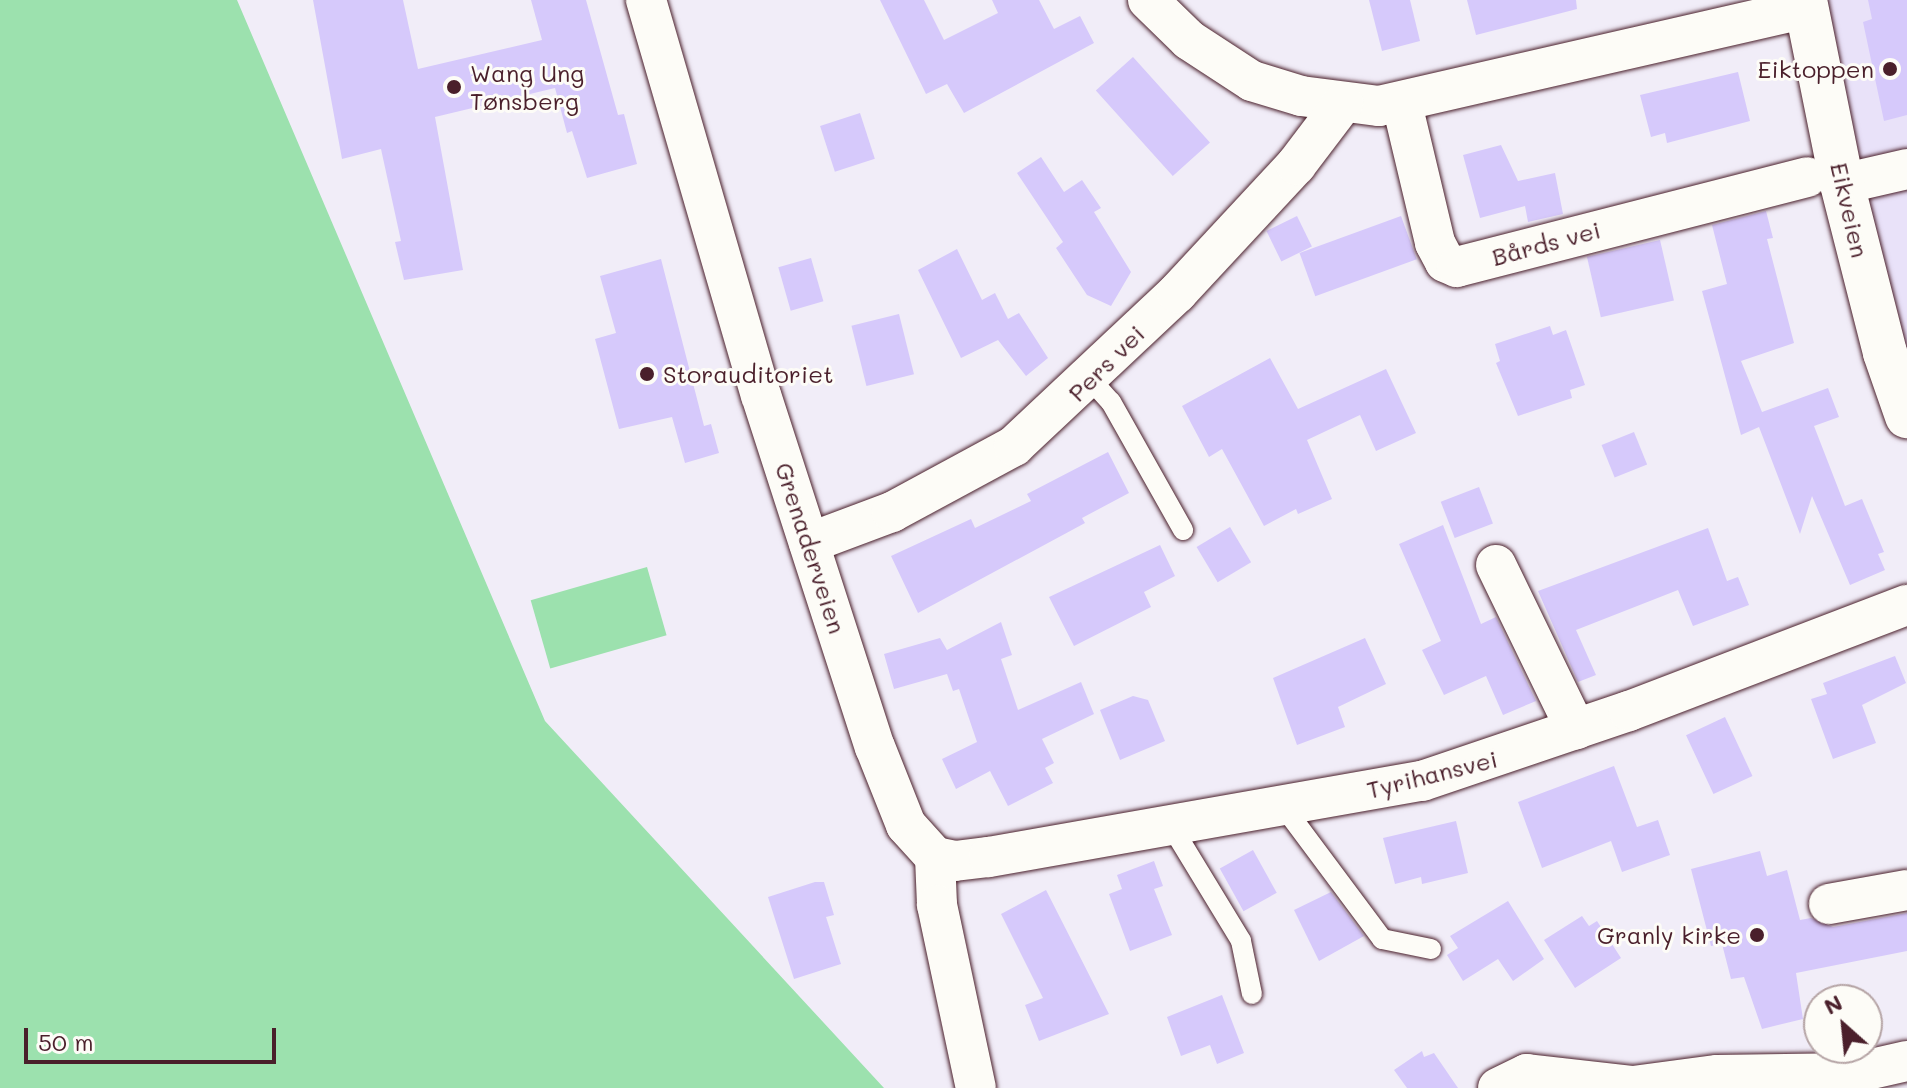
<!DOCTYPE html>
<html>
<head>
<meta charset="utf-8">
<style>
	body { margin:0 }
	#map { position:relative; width:1907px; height:1088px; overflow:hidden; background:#f1edf8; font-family:Mali,sans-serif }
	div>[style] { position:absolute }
	.built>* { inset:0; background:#e9e2f9 }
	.green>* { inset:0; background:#9ce1ae; transform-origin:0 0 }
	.building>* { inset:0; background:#d6c9fb; transform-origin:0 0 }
	.roads { filter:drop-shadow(0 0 2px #4a1f2b) drop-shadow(0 0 2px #4a1f2b) }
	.lane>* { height:20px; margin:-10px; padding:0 10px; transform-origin:10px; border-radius:10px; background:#fdfcf7 }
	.street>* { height:40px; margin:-20px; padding:0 20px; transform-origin:20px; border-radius:20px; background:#fdfcf7 }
	.secondary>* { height:44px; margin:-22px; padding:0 22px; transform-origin:22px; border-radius:22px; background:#fdfcf7 }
	.dots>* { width:22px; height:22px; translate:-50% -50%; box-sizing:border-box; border:4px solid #fdfcf7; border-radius:50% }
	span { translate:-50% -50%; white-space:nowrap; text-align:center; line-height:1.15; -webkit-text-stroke:6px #fdfcf7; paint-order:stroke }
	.poi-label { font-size:24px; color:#4a1f2b }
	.right { translate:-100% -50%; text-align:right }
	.left { translate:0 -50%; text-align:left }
	.street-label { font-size:24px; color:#4a1f2b }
	.north { position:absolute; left:1803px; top:984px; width:80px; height:80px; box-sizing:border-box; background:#fdfcf7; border:2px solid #b5a4a5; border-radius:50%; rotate:333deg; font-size:22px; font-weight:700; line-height:32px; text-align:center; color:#4a1f2b }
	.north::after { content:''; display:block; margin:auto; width:28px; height:36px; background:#4a1f2b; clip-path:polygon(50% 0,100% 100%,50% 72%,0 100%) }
	.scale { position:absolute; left:24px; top:1028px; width:252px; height:36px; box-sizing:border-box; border:4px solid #4a1f2b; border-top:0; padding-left:10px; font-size:24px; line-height:28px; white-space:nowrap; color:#4a1f2b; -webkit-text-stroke:6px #fdfcf7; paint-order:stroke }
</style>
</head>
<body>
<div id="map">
	<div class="built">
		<i style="clip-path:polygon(1816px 0,1907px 0,1907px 353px)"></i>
	</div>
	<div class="green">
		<i style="clip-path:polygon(0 0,237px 0,545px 721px,884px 1088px,0 1088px)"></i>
		<i style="left:647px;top:567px;width:71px;height:121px;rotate:74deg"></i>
	</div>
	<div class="building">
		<i style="clip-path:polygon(313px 0,403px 0,418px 69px,542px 40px,531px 0,586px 0,618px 115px,624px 114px,637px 164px,587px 178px,572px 131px,567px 133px,555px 88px,435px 117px,463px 270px,404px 280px,395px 242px,401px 241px,381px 149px,342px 159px)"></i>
		<i style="clip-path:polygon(880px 0,924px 0,944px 40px,998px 13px,992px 0,1039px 0,1054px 29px,1080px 16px,1094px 43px,964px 113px,947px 84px,926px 94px)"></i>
		<i style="clip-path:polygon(1369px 0,1410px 0,1420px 41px,1382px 51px)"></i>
		<i style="clip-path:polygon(1467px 0,1576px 0,1577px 9px,1476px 35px)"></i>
		<i style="clip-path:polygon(1868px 0,1907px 0,1907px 115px,1884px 121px,1863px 22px,1872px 19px)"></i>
		<i style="left:1133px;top:57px;width:115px;height:50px;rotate:48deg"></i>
		<i style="clip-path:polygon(1738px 72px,1750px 121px,1667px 143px,1665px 133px,1651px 137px,1640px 95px)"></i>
		<i style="left:860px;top:113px;width:48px;height:42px;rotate:72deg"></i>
		<i style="clip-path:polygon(1501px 145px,1518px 181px,1555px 173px,1563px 214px,1528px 222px,1525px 206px,1480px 218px,1463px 155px)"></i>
		<i style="clip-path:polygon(1041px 157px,1064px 192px,1082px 180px,1101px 208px,1094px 212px,1131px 272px,1111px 306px,1087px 295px,1056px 248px,1063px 242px,1017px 173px)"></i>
		<i style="clip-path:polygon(1766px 211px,1773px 238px,1767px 239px,1794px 343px,1741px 361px,1762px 412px,1828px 388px,1839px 417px,1814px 426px,1845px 506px,1862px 499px,1884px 552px,1878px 554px,1885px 570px,1850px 585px,1812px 496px,1800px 534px,1759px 427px,1741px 435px,1702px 291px,1727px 284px,1712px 225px)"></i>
		<i style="left:1297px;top:216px;width:34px;height:34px;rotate:64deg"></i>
		<i style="left:1401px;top:216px;width:46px;height:108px;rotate:70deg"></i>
		<i style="left:1660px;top:240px;width:62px;height:75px;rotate:77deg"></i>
		<i style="clip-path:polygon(957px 249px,982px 300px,995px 293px,1008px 319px,1019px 313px,1048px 358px,1026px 376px,998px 340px,961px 358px,918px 270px)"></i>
		<i style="left:811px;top:258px;width:45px;height:34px;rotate:74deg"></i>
		<i style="clip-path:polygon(661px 259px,704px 426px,711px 424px,719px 453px,685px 463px,672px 417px,619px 429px,595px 339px,616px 333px,600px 276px)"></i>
		<i style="left:899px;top:314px;width:62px;height:49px;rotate:76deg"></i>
		<i style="clip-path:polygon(1550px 326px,1553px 335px,1566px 330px,1585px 385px,1570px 390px,1572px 398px,1518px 416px,1496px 363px,1500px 361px,1495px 344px)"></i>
		<i style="clip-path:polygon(1270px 358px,1298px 409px,1386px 369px,1416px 433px,1376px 451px,1360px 415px,1307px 440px,1332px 499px,1298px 514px,1296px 509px,1264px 526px,1222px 449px,1209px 457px,1182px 406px)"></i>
		<i style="left:1634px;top:432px;width:35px;height:35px;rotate:68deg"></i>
		<i style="clip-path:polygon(1108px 452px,1129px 493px,1082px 518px,1085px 523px,918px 613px,891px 556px,971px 519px,975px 528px,1031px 501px,1027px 494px)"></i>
		<i style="left:1479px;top:487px;width:39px;height:41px;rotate:69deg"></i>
		<i style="clip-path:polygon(1443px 525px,1481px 624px,1496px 617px,1536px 701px,1503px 715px,1486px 676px,1444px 695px,1422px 650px,1441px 641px,1399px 544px)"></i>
		<i style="left:1230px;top:527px;width:41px;height:39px;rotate:59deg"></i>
		<i style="clip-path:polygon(1708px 528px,1727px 581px,1738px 577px,1749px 605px,1693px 626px,1678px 590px,1576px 630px,1596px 675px,1578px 682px,1538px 591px)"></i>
		<i style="clip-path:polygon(1160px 545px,1175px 576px,1144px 592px,1151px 607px,1074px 646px,1049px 597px)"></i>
		<i style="clip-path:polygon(1001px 622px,1012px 655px,1001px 659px,1018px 710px,1081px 682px,1094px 714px,1042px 739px,1054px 763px,1045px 768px,1053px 783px,1008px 806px,990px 771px,956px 789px,942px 759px,977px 742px,959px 689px,953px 691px,947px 674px,894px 689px,884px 654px,940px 638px,947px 650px)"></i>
		<i style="clip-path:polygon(1365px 638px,1386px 684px,1338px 707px,1345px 727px,1297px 745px,1273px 678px)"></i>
		<i style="clip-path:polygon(1895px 656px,1906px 683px,1862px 705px,1876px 743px,1833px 759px,1811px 699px,1827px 694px,1823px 683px)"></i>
		<i style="clip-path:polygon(1133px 696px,1148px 700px,1165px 741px,1120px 760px,1100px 710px)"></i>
		<i style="left:1725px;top:717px;width:65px;height:43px;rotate:65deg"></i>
		<i style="clip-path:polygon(1614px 766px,1637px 827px,1658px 820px,1670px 855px,1622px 872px,1611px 841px,1542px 868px,1518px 802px)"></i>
		<i style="clip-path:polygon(1456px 821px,1468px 873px,1422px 884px,1421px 877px,1395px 884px,1383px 838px)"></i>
		<i style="left:1253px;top:850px;width:49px;height:38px;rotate:61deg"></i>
		<i style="clip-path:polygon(1760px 851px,1767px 876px,1787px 870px,1800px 920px,1811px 918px,1833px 927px,1907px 913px,1907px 951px,1796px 973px,1803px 1019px,1762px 1029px,1744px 977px,1731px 979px,1722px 944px,1711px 946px,1691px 869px)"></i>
		<i style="clip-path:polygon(1154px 861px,1163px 886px,1154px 889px,1172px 935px,1130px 951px,1109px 894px,1122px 889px,1117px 875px)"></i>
		<i style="clip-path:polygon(815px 882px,824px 882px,834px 915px,826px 917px,841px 964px,794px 979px,768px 897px)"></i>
		<i style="clip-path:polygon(1046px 890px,1109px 1014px,1039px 1041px,1025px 1005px,1043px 998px,1001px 914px)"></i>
		<i style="clip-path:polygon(1331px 892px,1364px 936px,1319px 961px,1294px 910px)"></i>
		<i style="clip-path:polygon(1508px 901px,1544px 959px,1513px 981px,1498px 959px,1463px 981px,1447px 955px,1458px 948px,1450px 936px)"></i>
		<i style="clip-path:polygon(1582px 916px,1589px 926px,1597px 921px,1621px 958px,1575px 988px,1544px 940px)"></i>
		<i style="clip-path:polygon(1222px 995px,1244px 1053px,1217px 1064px,1210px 1045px,1181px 1056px,1167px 1017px)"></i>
		<i style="clip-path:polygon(1422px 1051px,1424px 1057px,1434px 1053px,1458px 1088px,1407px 1088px,1394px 1070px)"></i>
	</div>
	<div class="roads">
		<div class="lane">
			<i style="left:1090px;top:379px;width:31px;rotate:48deg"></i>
			<i style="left:1111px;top:402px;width:147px;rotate:60.6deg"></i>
			<i style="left:1283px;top:806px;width:166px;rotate:53.3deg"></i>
			<i style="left:1382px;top:939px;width:50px;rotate:11.5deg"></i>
			<i style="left:1170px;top:824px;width:137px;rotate:58.7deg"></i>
			<i style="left:1241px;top:941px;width:54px;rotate:78.3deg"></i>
		</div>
		<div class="street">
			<i style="left:646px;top:0;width:411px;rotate:73.8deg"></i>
			<i style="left:761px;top:395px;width:370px;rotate:72.1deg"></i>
			<i style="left:875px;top:747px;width:84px;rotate:68.3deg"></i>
			<i style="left:906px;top:825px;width:43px;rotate:47.8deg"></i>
			<i style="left:935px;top:857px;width:20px;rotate:11deg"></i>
			<i style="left:955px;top:861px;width:34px;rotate:-7deg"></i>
			<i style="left:989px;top:857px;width:440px;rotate:-10deg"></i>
			<i style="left:1422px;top:781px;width:219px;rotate:-18.7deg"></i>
			<i style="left:1629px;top:711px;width:298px;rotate:-20.9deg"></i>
			<i style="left:1148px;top:0;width:57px;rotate:44.3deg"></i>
			<i style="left:1189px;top:40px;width:75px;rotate:33.1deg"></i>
			<i style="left:1252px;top:81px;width:51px;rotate:17deg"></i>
			<i style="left:1301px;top:96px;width:79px;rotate:7.3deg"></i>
			<i style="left:1379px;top:106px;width:439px;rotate:-12.9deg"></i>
			<i style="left:1402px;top:104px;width:143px;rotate:76.6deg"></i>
			<i style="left:1435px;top:243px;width:21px;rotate:62deg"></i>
			<i style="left:1445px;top:262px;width:13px;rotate:23deg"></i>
			<i style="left:1457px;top:267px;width:361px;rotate:-14.4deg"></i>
			<i style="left:1842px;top:184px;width:67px;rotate:-13deg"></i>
			<i style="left:809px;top:543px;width:89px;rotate:-20.5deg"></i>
			<i style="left:892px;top:512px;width:139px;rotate:-28.4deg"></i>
			<i style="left:1014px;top:446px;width:224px;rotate:-43.2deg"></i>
			<i style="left:1177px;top:293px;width:175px;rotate:-47.1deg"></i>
			<i style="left:1296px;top:165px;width:78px;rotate:-52.8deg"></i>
			<i style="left:1496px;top:565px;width:183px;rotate:64.1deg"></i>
			<i style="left:935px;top:857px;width:48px;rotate:87.6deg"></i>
			<i style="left:937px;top:905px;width:187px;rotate:78deg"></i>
			<i style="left:1829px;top:904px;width:79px;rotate:-10.2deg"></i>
			<i style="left:1498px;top:1088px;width:32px;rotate:-26deg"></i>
			<i style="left:1527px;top:1074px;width:107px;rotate:6.5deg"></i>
			<i style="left:1633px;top:1086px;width:85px;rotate:-7.5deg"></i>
			<i style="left:1717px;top:1075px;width:137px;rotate:-0.8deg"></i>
			<i style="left:1854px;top:1073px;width:54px;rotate:-12.8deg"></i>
		</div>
		<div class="secondary">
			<i style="left:1805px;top:0;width:188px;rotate:78.6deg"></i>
			<i style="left:1842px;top:184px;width:174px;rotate:75.7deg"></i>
			<i style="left:1885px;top:353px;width:67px;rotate:70.8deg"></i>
		</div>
	</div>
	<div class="dots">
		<i style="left:1890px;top:69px;background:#4a1f2b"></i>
		<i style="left:454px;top:87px;background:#4a1f2b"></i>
		<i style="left:647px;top:374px;background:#4a1f2b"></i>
		<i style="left:1757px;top:935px;background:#4a1f2b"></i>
	</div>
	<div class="poi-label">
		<span class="right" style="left:1874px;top:69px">Eiktoppen</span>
		<span class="left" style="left:470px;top:87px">Wang Ung<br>Tønsberg</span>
		<span class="left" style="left:663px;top:374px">Storauditoriet</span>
		<span class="right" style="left:1741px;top:935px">Granly kirke</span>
	</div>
	<div class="street-label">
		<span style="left:1850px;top:210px;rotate:77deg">Eikveien</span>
		<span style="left:1546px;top:243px;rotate:-15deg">Bårds vei</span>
		<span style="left:1106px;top:363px;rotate:-45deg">Pers vei</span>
		<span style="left:811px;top:548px;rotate:72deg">Grenaderveien</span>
		<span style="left:1432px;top:774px;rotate:-14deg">Tyrihansvei</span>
	</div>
	<div class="north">N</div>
	<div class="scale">50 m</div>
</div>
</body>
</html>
